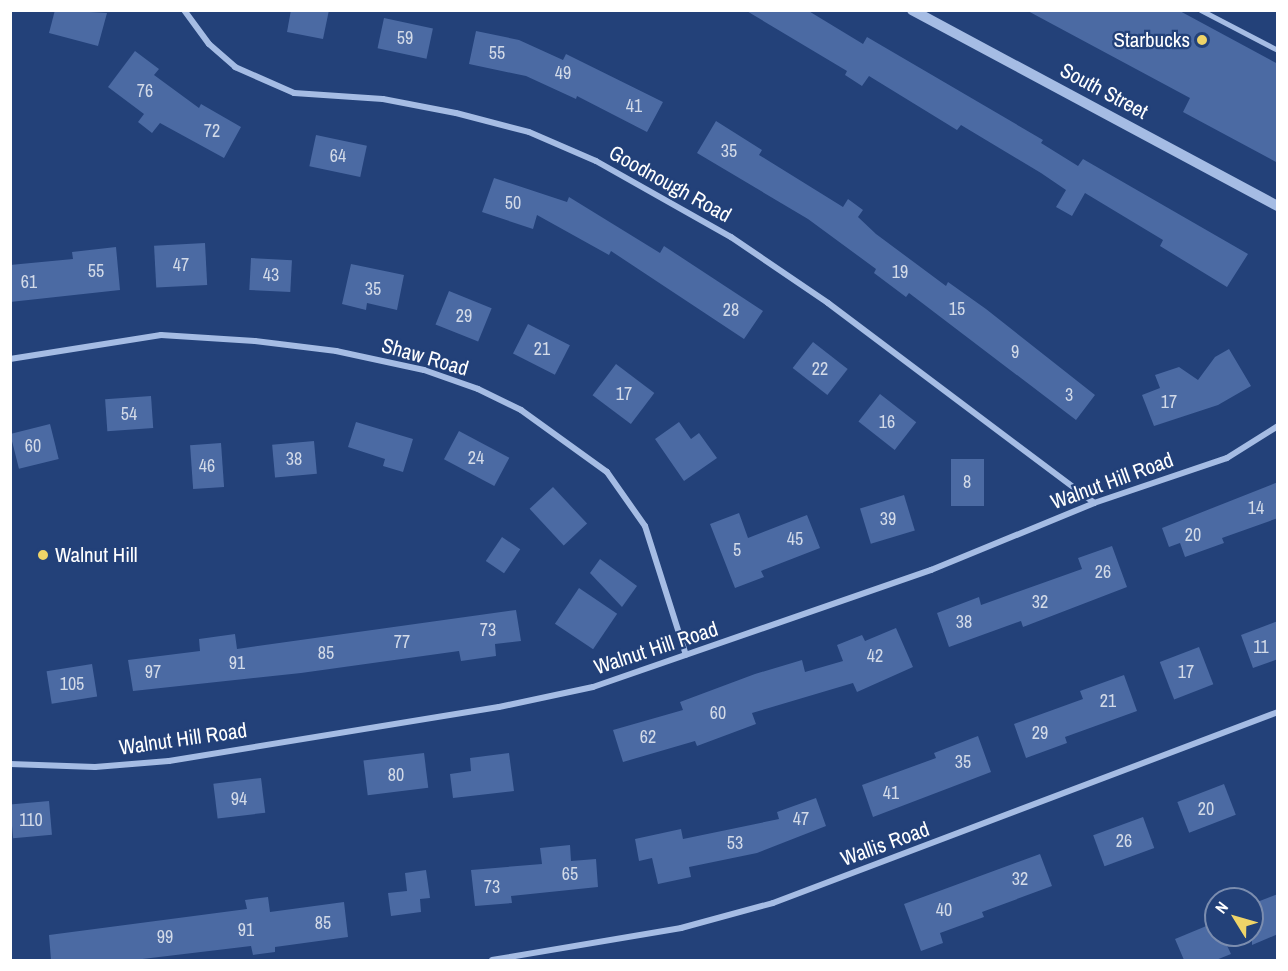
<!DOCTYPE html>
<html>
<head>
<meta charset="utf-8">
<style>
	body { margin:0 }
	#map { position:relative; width:1288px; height:971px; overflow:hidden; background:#234179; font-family:"Archivo Narrow",sans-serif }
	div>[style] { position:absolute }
	.building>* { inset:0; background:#4b6aa3; transform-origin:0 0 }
	.service>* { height:4.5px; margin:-2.25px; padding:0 2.25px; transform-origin:2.25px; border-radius:2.25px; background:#a5bce4 }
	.minor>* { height:6px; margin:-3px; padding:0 3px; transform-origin:3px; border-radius:3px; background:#a5bce4 }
	.tertiary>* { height:10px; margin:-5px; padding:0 5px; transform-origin:5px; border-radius:5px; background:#a5bce4 }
	.dots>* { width:16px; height:16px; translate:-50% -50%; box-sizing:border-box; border:3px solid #234179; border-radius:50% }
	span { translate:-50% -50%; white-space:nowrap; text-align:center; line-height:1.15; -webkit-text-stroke:4.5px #234179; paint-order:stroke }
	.number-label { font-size:18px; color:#d2dae8 }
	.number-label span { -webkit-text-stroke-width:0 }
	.poi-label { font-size:21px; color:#fff }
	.right { translate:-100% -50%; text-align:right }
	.left { translate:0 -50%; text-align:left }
	.street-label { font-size:21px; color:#fff }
	.frame { position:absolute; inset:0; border:12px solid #fff; pointer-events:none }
	.north { position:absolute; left:1204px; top:887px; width:60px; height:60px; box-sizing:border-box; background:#234179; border:2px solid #7b8daf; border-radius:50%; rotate:307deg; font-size:16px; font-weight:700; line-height:24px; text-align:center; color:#fff }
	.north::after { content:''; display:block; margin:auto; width:21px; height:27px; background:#efd468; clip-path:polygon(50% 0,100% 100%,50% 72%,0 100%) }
</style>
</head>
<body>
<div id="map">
	<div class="building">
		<i style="clip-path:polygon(55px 10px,107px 13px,98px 46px,49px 33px)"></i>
		<i style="clip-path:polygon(291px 10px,329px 10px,323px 39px,287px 32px)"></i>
		<i style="clip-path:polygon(745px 10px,807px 10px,863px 44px,867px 37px,1043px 140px,1041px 143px,1078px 166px,1083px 159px,1248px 254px,1227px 287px,1160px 246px,1163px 240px,1085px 193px,1072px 216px,1056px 207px,1066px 190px,1041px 173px,961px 125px,957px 130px,869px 76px,862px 86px,845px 75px,847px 71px)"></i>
		<i style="clip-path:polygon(1026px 10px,1178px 10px,1278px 64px,1278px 163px,1183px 112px,1190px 98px)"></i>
		<i style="left:384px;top:18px;width:50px;height:31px;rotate:12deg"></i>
		<i style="clip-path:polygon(476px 31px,519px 40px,563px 60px,566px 54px,663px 102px,647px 132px,577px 96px,576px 99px,526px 76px,469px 64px)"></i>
		<i style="clip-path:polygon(135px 51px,159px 69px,154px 75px,199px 108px,201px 104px,241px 127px,224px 158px,160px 123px,152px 133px,138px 122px,144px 114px,108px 87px)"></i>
		<i style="clip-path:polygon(716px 121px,762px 150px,759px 155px,843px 207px,848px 199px,863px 210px,858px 217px,876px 234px,946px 286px,948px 282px,986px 309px,1095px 395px,1076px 420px,909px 293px,906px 297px,874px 273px,876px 269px,808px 219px,697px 153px)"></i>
		<i style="left:316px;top:135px;width:52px;height:32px;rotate:12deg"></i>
		<i style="clip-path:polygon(494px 178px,567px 202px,569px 197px,660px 253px,664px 246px,763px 311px,744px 339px,611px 251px,609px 255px,537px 215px,533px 229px,482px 212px)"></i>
		<i style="left:205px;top:243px;width:42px;height:51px;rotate:87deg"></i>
		<i style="clip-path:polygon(116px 247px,120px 290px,10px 302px,10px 265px,73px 259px,72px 252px)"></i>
		<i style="left:251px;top:258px;width:41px;height:32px;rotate:3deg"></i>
		<i style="clip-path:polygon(351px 264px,404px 275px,397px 310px,367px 303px,366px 310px,342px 304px)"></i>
		<i style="left:449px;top:291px;width:46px;height:36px;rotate:22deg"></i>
		<i style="left:528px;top:324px;width:47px;height:33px;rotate:27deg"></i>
		<i style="left:813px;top:342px;width:44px;height:33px;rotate:38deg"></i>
		<i style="clip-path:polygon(1229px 349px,1251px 386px,1218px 405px,1154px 426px,1142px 395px,1160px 388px,1155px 375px,1179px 367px,1198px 380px,1215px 357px)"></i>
		<i style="left:616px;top:364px;width:48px;height:39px;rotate:37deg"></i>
		<i style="left:880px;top:394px;width:46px;height:35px;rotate:38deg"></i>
		<i style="left:151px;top:396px;width:32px;height:46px;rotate:86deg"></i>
		<i style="clip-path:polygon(356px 422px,413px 439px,403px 472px,383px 466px,385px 459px,348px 447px)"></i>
		<i style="clip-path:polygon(679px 422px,691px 439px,699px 433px,717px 458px,684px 481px,655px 439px)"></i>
		<i style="left:50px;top:424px;width:36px;height:41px;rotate:76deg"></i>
		<i style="left:459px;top:431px;width:57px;height:32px;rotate:28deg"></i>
		<i style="left:314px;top:441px;width:33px;height:42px;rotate:85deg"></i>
		<i style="left:221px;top:443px;width:44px;height:31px;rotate:86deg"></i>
		<i style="left:951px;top:459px;width:33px;height:47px"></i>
		<i style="clip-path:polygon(1278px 482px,1278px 518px,1222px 538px,1224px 543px,1185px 557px,1180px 543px,1169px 547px,1162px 528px)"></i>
		<i style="left:553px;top:487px;width:50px;height:32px;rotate:47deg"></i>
		<i style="left:904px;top:495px;width:37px;height:46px;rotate:73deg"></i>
		<i style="clip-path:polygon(739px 513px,748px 538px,807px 515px,820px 548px,761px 571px,764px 577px,735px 588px,710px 524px)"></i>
		<i style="left:502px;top:537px;width:22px;height:29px;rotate:34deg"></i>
		<i style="clip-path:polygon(1112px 546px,1127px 587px,1023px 627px,1021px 621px,949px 647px,937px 613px,979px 597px,981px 605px,1082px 569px,1078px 558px)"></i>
		<i style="clip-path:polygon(600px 559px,637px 586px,622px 607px,590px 573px)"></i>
		<i style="left:579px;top:588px;width:46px;height:43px;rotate:34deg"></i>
		<i style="clip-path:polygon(516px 610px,521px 641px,495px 644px,496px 656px,461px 661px,459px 651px,301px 673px,133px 691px,128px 660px,200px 651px,199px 639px,235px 634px,237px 649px)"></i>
		<i style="clip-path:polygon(1278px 621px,1278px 659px,1253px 668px,1241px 635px)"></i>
		<i style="clip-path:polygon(896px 628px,913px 667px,857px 692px,853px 683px,752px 713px,756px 724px,697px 746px,695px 741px,623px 762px,613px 730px,683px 710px,680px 702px,755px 674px,802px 660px,805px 672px,843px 661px,837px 645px,862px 635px,865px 641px)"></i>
		<i style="left:1199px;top:647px;width:40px;height:42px;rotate:69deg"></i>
		<i style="left:92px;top:664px;width:33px;height:46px;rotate:81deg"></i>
		<i style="clip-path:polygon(1124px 675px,1137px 711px,1065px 737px,1067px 743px,1026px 758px,1014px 724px,1083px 699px,1080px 691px)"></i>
		<i style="clip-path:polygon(978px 736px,991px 772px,873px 817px,862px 785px,936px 758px,934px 753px)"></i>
		<i style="left:424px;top:753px;width:35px;height:61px;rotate:83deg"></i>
		<i style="clip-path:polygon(509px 753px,514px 791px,453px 798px,450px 774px,471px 771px,470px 758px)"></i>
		<i style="left:261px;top:778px;width:35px;height:48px;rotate:83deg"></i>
		<i style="left:1224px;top:784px;width:33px;height:50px;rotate:69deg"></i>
		<i style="clip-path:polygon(816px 798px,826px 826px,757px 853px,689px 867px,691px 877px,658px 884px,652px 858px,639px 861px,635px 839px,681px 829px,683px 839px,779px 819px,777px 812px)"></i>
		<i style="left:49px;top:801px;width:34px;height:39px;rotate:85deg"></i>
		<i style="left:1143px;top:817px;width:33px;height:53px;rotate:70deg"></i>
		<i style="clip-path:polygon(570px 845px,571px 861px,596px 859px,598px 887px,511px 896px,512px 903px,475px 906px,471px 870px,542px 864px,540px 848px)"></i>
		<i style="clip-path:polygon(1040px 854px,1052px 886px,982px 912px,984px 917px,940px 933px,943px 943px,921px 951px,904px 904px)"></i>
		<i style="clip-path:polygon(426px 870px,430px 898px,420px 899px,421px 912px,391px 916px,388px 893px,407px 891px,405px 873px)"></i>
		<i style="clip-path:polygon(1278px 894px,1278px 934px,1252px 945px,1252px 904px)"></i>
		<i style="clip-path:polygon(268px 897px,270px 912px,344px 902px,348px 937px,275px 947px,275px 952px,253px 955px,251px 946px,134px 960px,51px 960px,49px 935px,247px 909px,245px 900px)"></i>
		<i style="clip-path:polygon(1216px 922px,1216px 935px,1222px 935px,1231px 954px,1216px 960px,1184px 960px,1175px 939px)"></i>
	</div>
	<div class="service">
		<i style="left:1201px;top:10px;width:87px;rotate:27.5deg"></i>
	</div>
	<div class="minor">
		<i style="left:184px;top:10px;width:42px;rotate:53.7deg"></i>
		<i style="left:209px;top:44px;width:35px;rotate:41deg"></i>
		<i style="left:235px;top:67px;width:64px;rotate:23.8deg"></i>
		<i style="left:294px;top:93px;width:89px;rotate:3.9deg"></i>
		<i style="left:383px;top:99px;width:74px;rotate:10.9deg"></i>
		<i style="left:456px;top:113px;width:75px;rotate:14.6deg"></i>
		<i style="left:529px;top:132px;width:73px;rotate:23.4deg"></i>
		<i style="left:596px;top:161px;width:155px;rotate:29.4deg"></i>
		<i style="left:731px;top:237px;width:117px;rotate:34.2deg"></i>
		<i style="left:828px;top:303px;width:333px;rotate:36.9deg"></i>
		<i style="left:10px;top:359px;width:153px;rotate:-9deg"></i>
		<i style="left:161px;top:335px;width:94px;rotate:3.7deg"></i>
		<i style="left:255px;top:341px;width:82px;rotate:7deg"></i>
		<i style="left:336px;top:351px;width:90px;rotate:12.2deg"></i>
		<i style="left:424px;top:370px;width:57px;rotate:19.4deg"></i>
		<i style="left:478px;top:389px;width:48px;rotate:26deg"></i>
		<i style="left:521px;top:410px;width:106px;rotate:35.8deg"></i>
		<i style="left:607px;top:472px;width:66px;rotate:54.9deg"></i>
		<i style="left:645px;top:526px;width:135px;rotate:72.4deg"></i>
		<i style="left:10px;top:764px;width:85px;rotate:2deg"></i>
		<i style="left:95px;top:767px;width:74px;rotate:-4.6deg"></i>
		<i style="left:169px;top:761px;width:334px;rotate:-9.3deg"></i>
		<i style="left:499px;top:707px;width:96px;rotate:-12deg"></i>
		<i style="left:593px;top:687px;width:358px;rotate:-19.1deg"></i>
		<i style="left:931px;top:570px;width:176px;rotate:-22.3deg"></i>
		<i style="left:1094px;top:503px;width:140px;rotate:-18.7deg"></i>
		<i style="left:1227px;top:458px;width:60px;rotate:-32.1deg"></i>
		<i style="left:492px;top:960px;width:192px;rotate:-9.6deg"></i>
		<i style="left:681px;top:928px;width:95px;rotate:-15.2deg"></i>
		<i style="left:773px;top:903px;width:540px;rotate:-20.72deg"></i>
	</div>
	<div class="tertiary">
		<i style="left:912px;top:10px;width:415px;rotate:28.2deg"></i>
	</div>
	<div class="dots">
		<i style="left:1202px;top:40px;background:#efd468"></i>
		<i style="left:43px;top:555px;background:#efd468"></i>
	</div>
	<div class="number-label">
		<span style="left:405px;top:38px">59</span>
		<span style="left:497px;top:53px">55</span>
		<span style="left:563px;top:73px">49</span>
		<span style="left:145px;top:91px">76</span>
		<span style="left:634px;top:106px">41</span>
		<span style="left:212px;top:131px">72</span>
		<span style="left:729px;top:151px">35</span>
		<span style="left:338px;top:156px">64</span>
		<span style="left:513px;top:203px">50</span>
		<span style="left:181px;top:265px">47</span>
		<span style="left:96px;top:271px">55</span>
		<span style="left:900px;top:272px">19</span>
		<span style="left:271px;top:275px">43</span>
		<span style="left:29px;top:282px">61</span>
		<span style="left:373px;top:289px">35</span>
		<span style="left:957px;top:309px">15</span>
		<span style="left:731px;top:310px">28</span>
		<span style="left:464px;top:316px">29</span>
		<span style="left:542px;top:349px">21</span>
		<span style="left:1015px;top:352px">9</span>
		<span style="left:820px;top:369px">22</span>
		<span style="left:624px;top:394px">17</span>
		<span style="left:1069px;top:395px">3</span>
		<span style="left:1169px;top:402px">17</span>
		<span style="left:129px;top:414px">54</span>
		<span style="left:887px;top:422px">16</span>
		<span style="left:33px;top:446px">60</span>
		<span style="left:476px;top:458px">24</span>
		<span style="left:294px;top:459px">38</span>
		<span style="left:207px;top:466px">46</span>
		<span style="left:967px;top:482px">8</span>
		<span style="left:1256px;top:508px">14</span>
		<span style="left:888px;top:519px">39</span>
		<span style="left:1193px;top:535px">20</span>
		<span style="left:795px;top:539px">45</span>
		<span style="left:737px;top:550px">5</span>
		<span style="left:1103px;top:572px">26</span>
		<span style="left:1040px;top:602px">32</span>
		<span style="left:964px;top:622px">38</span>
		<span style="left:488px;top:630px">73</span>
		<span style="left:402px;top:642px">77</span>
		<span style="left:1261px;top:647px">11</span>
		<span style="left:326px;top:653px">85</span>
		<span style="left:875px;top:656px">42</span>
		<span style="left:237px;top:663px">91</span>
		<span style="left:153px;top:672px">97</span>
		<span style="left:1186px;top:672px">17</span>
		<span style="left:72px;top:684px">105</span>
		<span style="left:1108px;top:701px">21</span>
		<span style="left:718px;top:713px">60</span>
		<span style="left:1040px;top:733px">29</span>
		<span style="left:648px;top:737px">62</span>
		<span style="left:963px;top:762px">35</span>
		<span style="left:396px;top:775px">80</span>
		<span style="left:891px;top:793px">41</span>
		<span style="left:239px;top:799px">94</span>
		<span style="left:1206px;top:809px">20</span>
		<span style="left:801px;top:819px">47</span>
		<span style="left:31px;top:820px">110</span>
		<span style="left:1124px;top:841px">26</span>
		<span style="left:735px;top:843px">53</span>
		<span style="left:570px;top:874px">65</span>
		<span style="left:1020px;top:879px">32</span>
		<span style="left:492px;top:887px">73</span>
		<span style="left:944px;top:910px">40</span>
		<span style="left:323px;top:923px">85</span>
		<span style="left:246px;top:930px">91</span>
		<span style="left:165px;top:937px">99</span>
	</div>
	<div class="poi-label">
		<span class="right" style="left:1190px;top:40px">Starbucks</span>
		<span class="left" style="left:55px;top:555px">Walnut Hill</span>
	</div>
	<div class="street-label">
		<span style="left:1104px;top:91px;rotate:28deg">South Street</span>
		<span style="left:670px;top:184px;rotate:29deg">Goodnough Road</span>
		<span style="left:425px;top:357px;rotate:16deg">Shaw Road</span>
		<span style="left:1112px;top:481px;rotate:-20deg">Walnut Hill Road</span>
		<span style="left:656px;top:648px;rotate:-18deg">Walnut Hill Road</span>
		<span style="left:183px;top:739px;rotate:-8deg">Walnut Hill Road</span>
		<span style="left:885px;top:844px;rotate:-20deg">Wallis Road</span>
	</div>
	<div class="frame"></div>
	<div class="north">N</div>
</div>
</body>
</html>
